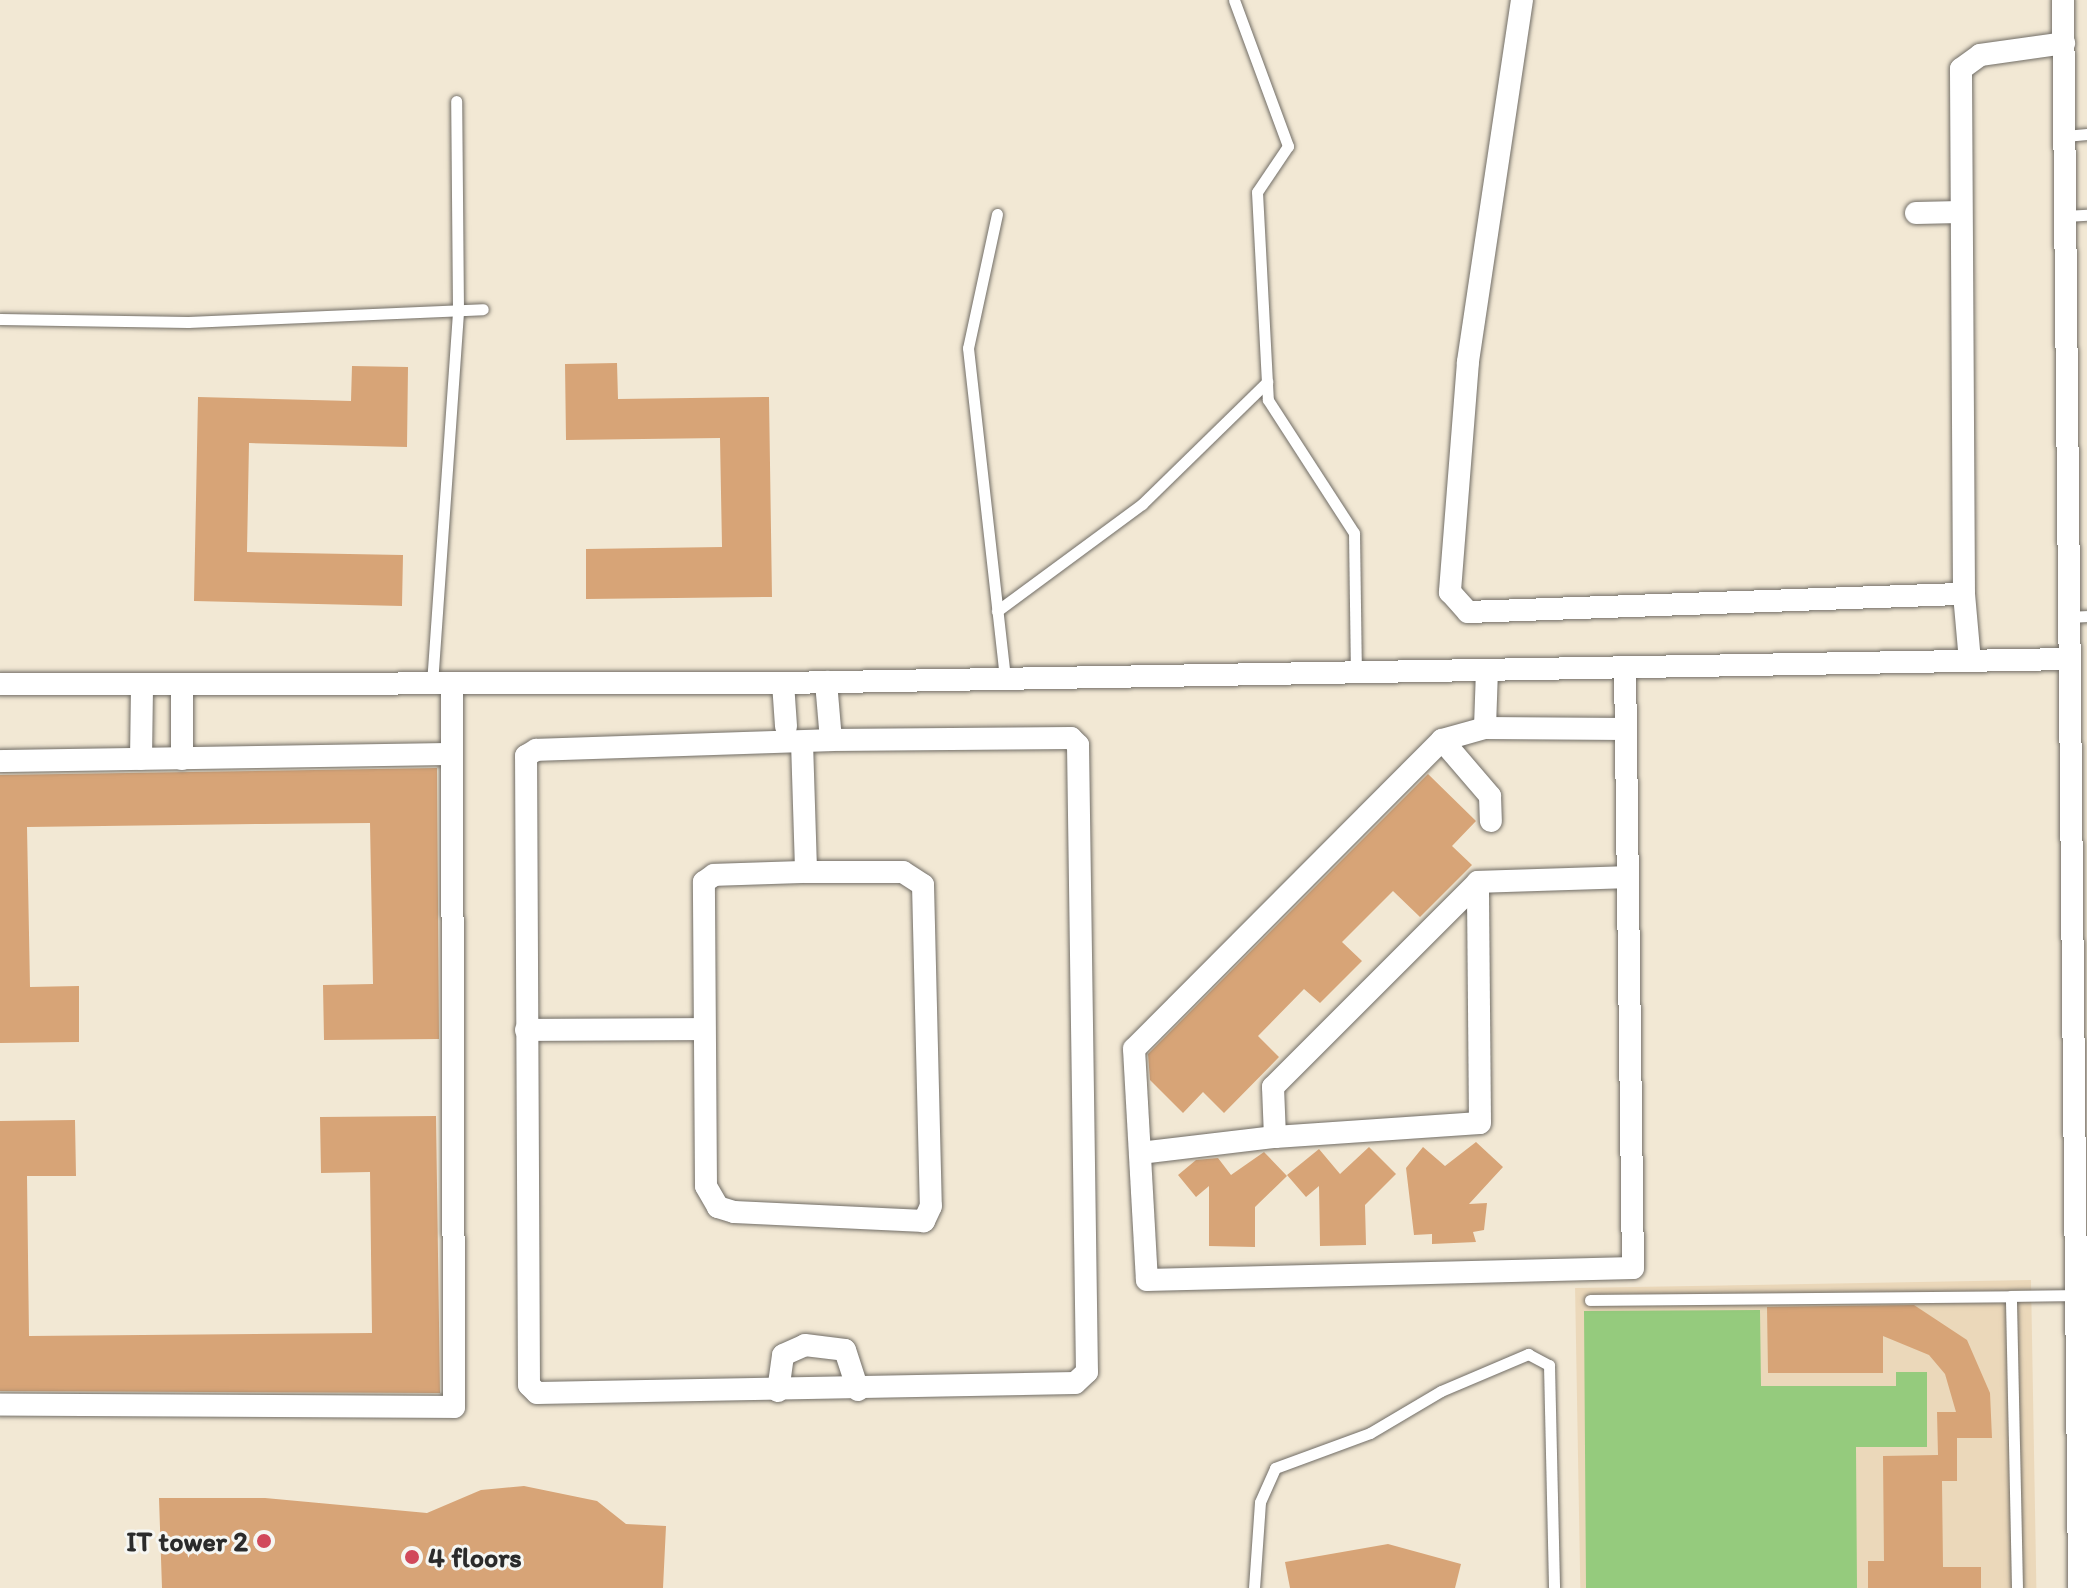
<!DOCTYPE html>
<html>
<head>
<meta charset="utf-8">
<style>
	body { margin:0 }
	#map { position:relative; width:2087px; height:1588px; overflow:hidden; background:#f2e8d4; font-family:Itim,sans-serif }
	div>[style] { position:absolute }
	.built>* { inset:0; background:#ebd8ba; transform-origin:0 0 }
	.green>* { inset:0; background:#95cb7d }
	.building>* { inset:0; background:#d7a477 }
	.roads { filter:drop-shadow(0 0 2px #716d66) drop-shadow(0 0 2px #716d66) }
	.lane>* { height:11px; margin:-5.5px; padding:0 5.5px; transform-origin:5.5px; border-radius:5.5px; background:#fff }
	.street>* { height:22px; margin:-11px; padding:0 11px; transform-origin:11px; border-radius:11px; background:#fff }
	.dots>* { width:22px; height:22px; translate:-50% -50%; box-sizing:border-box; border:4px solid #f6f6f2; border-radius:50% }
	span { translate:-50% -50%; white-space:nowrap; text-align:center; line-height:1.15; -webkit-text-stroke:6px #f6f6f2; paint-order:stroke }
	.poi-label { font-size:28px; color:#2b2b2b; font-weight:700 }
	.right { translate:-100% -50%; text-align:right }
	.left { translate:0 -50%; text-align:left }
</style>
</head>
<body>
<div id="map">
	<div class="built">
		<i style="left:2031px;top:1280px;width:308px;height:456px;rotate:89deg"></i>
	</div>
	<div class="green">
		<i style="clip-path:polygon(1760px 1310px,1761px 1386px,1896px 1386px,1896px 1372px,1927px 1372px,1927px 1447px,1856px 1447px,1857px 1588px,1586px 1588px,1584px 1311px)"></i>
	</div>
	<div class="building">
		<i style="clip-path:polygon(617px 363px,618px 399px,769px 397px,772px 597px,586px 599px,586px 549px,722px 547px,720px 438px,566px 440px,565px 364px)"></i>
		<i style="clip-path:polygon(352px 366px,408px 367px,407px 447px,249px 443px,247px 552px,403px 555px,402px 606px,194px 601px,198px 397px,351px 401px)"></i>
		<i style="clip-path:polygon(437px 768px,439px 1039px,324px 1040px,323px 985px,373px 984px,370px 823px,263px 824px,27px 827px,30px 987px,79px 986px,79px 1042px,0 1043px,0 775px)"></i>
		<i style="clip-path:polygon(1428px 774px,1476px 821px,1452px 846px,1472px 865px,1420px 917px,1393px 891px,1342px 942px,1362px 961px,1320px 1003px,1304px 989px,1258px 1036px,1279px 1057px,1224px 1113px,1203px 1092px,1183px 1113px,1150px 1080px,1148px 1054px)"></i>
		<i style="clip-path:polygon(436px 1116px,440px 1393px,0 1391px,0 1121px,75px 1120px,76px 1176px,27px 1176px,29px 1336px,372px 1333px,370px 1172px,321px 1173px,320px 1117px)"></i>
		<i style="clip-path:polygon(1476px 1142px,1503px 1167px,1469px 1204px,1487px 1203px,1484px 1230px,1473px 1232px,1476px 1242px,1432px 1244px,1432px 1234px,1414px 1235px,1406px 1168px,1423px 1147px,1445px 1166px)"></i>
		<i style="clip-path:polygon(1369px 1147px,1396px 1174px,1365px 1205px,1366px 1245px,1320px 1246px,1319px 1186px,1306px 1197px,1287px 1175px,1319px 1149px,1340px 1174px)"></i>
		<i style="clip-path:polygon(1264px 1152px,1287px 1176px,1255px 1207px,1255px 1247px,1209px 1246px,1209px 1186px,1196px 1197px,1178px 1175px,1196px 1160px,1218px 1158px,1231px 1175px)"></i>
		<i style="clip-path:polygon(1914px 1305px,1967px 1340px,1990px 1393px,1992px 1438px,1957px 1438px,1957px 1481px,1942px 1481px,1943px 1567px,1981px 1567px,1981px 1588px,1868px 1588px,1868px 1561px,1884px 1561px,1883px 1456px,1938px 1455px,1937px 1412px,1956px 1412px,1945px 1374px,1929px 1355px,1883px 1336px,1883px 1373px,1768px 1373px,1767px 1307px)"></i>
		<i style="clip-path:polygon(524px 1486px,597px 1501px,626px 1524px,666px 1526px,663px 1588px,162px 1588px,159px 1498px,265px 1498px,427px 1513px,481px 1490px)"></i>
		<i style="clip-path:polygon(1388px 1544px,1461px 1564px,1455px 1588px,1290px 1588px,1285px 1562px)"></i>
	</div>
	<div class="roads">
		<div class="lane">
			<i style="left:1234px;top:0;width:156px;rotate:69.7deg"></i>
			<i style="left:1288px;top:146px;width:55px;rotate:124deg"></i>
			<i style="left:1257px;top:192px;width:208px;rotate:87deg"></i>
			<i style="left:1268px;top:400px;width:158px;rotate:57.1deg"></i>
			<i style="left:1354px;top:533px;width:140px;rotate:89.2deg"></i>
			<i style="left:2065px;top:136px;width:22px;rotate:-5deg"></i>
			<i style="left:997px;top:214px;width:137px;rotate:102.2deg"></i>
			<i style="left:968px;top:348px;width:333px;rotate:83.6deg"></i>
			<i style="left:2065px;top:216px;width:22px;rotate:-3deg"></i>
			<i style="left:0;top:319px;width:188px;rotate:0.9deg"></i>
			<i style="left:188px;top:322px;width:295px;rotate:-2.5deg"></i>
			<i style="left:997px;top:611px;width:180px;rotate:-36.4deg"></i>
			<i style="left:1142px;top:504px;width:175px;rotate:-44.3deg"></i>
			<i style="left:2070px;top:617px;width:17px;rotate:-3deg"></i>
			<i style="left:432px;top:684px;width:375px;rotate:-86deg"></i>
			<i style="left:458px;top:310px;width:209px;rotate:-90.5deg"></i>
			<i style="left:1590px;top:1300px;width:421px;rotate:-0.5deg"></i>
			<i style="left:1254px;top:1588px;width:86px;rotate:-86deg"></i>
			<i style="left:1260px;top:1502px;width:37px;rotate:-66deg"></i>
			<i style="left:1275px;top:1468px;width:101px;rotate:-20.2deg"></i>
			<i style="left:1370px;top:1433px;width:82px;rotate:-30.6deg"></i>
			<i style="left:1441px;top:1391px;width:95px;rotate:-23deg"></i>
			<i style="left:1528px;top:1354px;width:24px;rotate:28deg"></i>
			<i style="left:1549px;top:1365px;width:223px;rotate:88.7deg"></i>
			<i style="left:2017px;top:1588px;width:292px;rotate:-91.2deg"></i>
			<i style="left:2011px;top:1296px;width:65px;rotate:-0.9deg"></i>
		</div>
		<div class="street">
			<i style="left:1522px;top:0;width:366px;rotate:98.5deg"></i>
			<i style="left:1468px;top:362px;width:231px;rotate:94.5deg"></i>
			<i style="left:1450px;top:592px;width:27px;rotate:48deg"></i>
			<i style="left:1468px;top:612px;width:496px;rotate:-2.1deg"></i>
			<i style="left:1964px;top:594px;width:525px;rotate:-90.33deg"></i>
			<i style="left:1961px;top:69px;width:24px;rotate:-36deg"></i>
			<i style="left:1980px;top:55px;width:85px;rotate:-8.1deg"></i>
			<i style="left:2063px;top:0;width:1588px;rotate:89.42deg"></i>
			<i style="left:1916px;top:213px;width:44px;rotate:-1.3deg"></i>
			<i style="left:1964px;top:594px;width:67px;rotate:84.9deg"></i>
			<i style="left:1487px;top:670px;width:58px;rotate:92deg"></i>
			<i style="left:1485px;top:728px;width:45px;rotate:164.4deg"></i>
			<i style="left:1442px;top:740px;width:436px;rotate:134.9deg"></i>
			<i style="left:1134px;top:1049px;width:231px;rotate:86.8deg"></i>
			<i style="left:1147px;top:1280px;width:486px;rotate:-1.4deg"></i>
			<i style="left:1633px;top:1268px;width:600px;rotate:-90.76deg"></i>
			<i style="left:826px;top:682px;width:58px;rotate:85.1deg"></i>
			<i style="left:831px;top:740px;width:240px;rotate:-0.5deg"></i>
			<i style="left:1071px;top:738px;width:10px;rotate:45deg"></i>
			<i style="left:1078px;top:745px;width:627px;rotate:89.18deg"></i>
			<i style="left:1087px;top:1372px;width:16px;rotate:137deg"></i>
			<i style="left:1075px;top:1383px;width:538px;rotate:178.94deg"></i>
			<i style="left:537px;top:1393px;width:11px;rotate:-135deg"></i>
			<i style="left:529px;top:1385px;width:629px;rotate:-90.27deg"></i>
			<i style="left:526px;top:756px;width:12px;rotate:-31deg"></i>
			<i style="left:536px;top:750px;width:295px;rotate:-1.9deg"></i>
			<i style="left:783px;top:683px;width:43px;rotate:86deg"></i>
			<i style="left:0;top:684px;width:783px;rotate:-0.07deg"></i>
			<i style="left:783px;top:683px;width:1287px;rotate:-1.07deg"></i>
			<i style="left:1485px;top:728px;width:140px;rotate:0.4deg"></i>
			<i style="left:1442px;top:740px;width:74px;rotate:49.4deg"></i>
			<i style="left:1490px;top:796px;width:25px;rotate:88deg"></i>
			<i style="left:802px;top:742px;width:130px;rotate:88.2deg"></i>
			<i style="left:806px;top:872px;width:97px"></i>
			<i style="left:903px;top:872px;width:24px;rotate:33deg"></i>
			<i style="left:923px;top:885px;width:321px;rotate:88.6deg"></i>
			<i style="left:931px;top:1206px;width:17px;rotate:115deg"></i>
			<i style="left:924px;top:1221px;width:190px;rotate:-177.3deg"></i>
			<i style="left:734px;top:1212px;width:17px;rotate:-163deg"></i>
			<i style="left:718px;top:1207px;width:24px;rotate:-120deg"></i>
			<i style="left:706px;top:1186px;width:304px;rotate:-90.4deg"></i>
			<i style="left:704px;top:882px;width:12px;rotate:-35deg"></i>
			<i style="left:714px;top:875px;width:92px;rotate:-1.9deg"></i>
			<i style="left:452px;top:754px;width:69px;rotate:-90deg"></i>
			<i style="left:141px;top:759px;width:75px;rotate:-89.2deg"></i>
			<i style="left:182px;top:759px;width:75px;rotate:-90deg"></i>
			<i style="left:0;top:761px;width:452px;rotate:-0.9deg"></i>
			<i style="left:452px;top:754px;width:653px;rotate:89.82deg"></i>
			<i style="left:454px;top:1407px;width:454px;rotate:-179.7deg"></i>
			<i style="left:526px;top:1030px;width:178px;rotate:-0.3deg"></i>
			<i style="left:1275px;top:1137px;width:205px;rotate:-3.9deg"></i>
			<i style="left:1480px;top:1123px;width:241px;rotate:-90.5deg"></i>
			<i style="left:1140px;top:1153px;width:136px;rotate:-6.8deg"></i>
			<i style="left:1275px;top:1137px;width:50px;rotate:-92.3deg"></i>
			<i style="left:1273px;top:1087px;width:290px;rotate:-45deg"></i>
			<i style="left:1478px;top:882px;width:150px;rotate:-1.9deg"></i>
			<i style="left:778px;top:1391px;width:36px;rotate:-82deg"></i>
			<i style="left:783px;top:1355px;width:24px;rotate:-24deg"></i>
			<i style="left:805px;top:1345px;width:40px;rotate:7.1deg"></i>
			<i style="left:845px;top:1350px;width:42px;rotate:72deg"></i>
		</div>
	</div>
	<div class="dots">
		<i style="left:264px;top:1541px;background:#d1495b"></i>
		<i style="left:412px;top:1557px;background:#d1495b"></i>
	</div>
	<div class="poi-label">
		<span class="right" style="left:248px;top:1541px">IT tower 2</span>
		<span class="left" style="left:428px;top:1557px">4 floors</span>
	</div>
</div>
</body>
</html>
